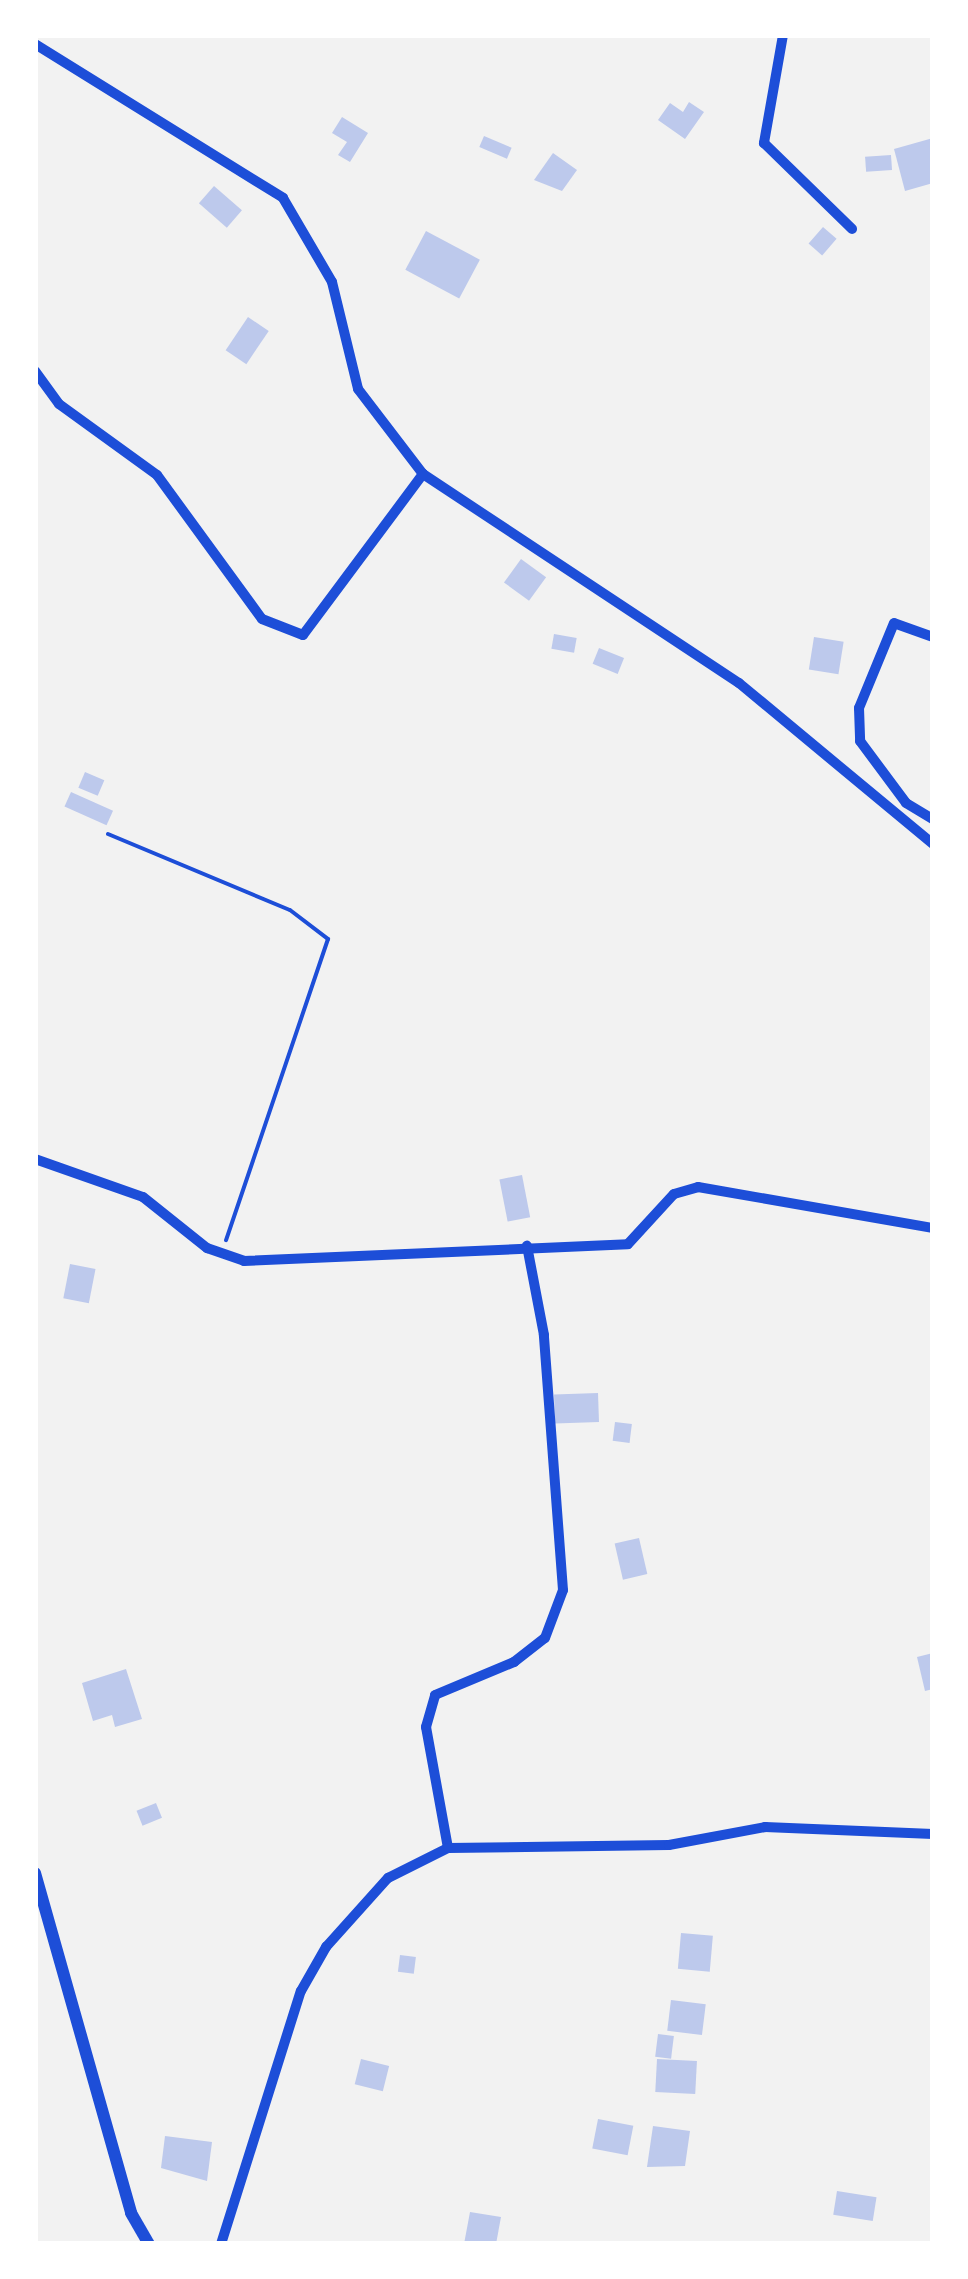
<!DOCTYPE html>
<html>
<head>
<meta charset="utf-8">
<style>
	body { margin:0 }
	#map { position:relative; width:968px; height:2279px; overflow:hidden; background:#f2f2f2; font-family:"Sofia Sans Condensed",sans-serif }
	div>[style] { position:absolute }
	.building>* { inset:0; background:#bdc9ec; transform-origin:0 0 }
	.path>* { height:4px; margin:-2px; padding:0 2px; transform-origin:2px; border-radius:2px; background:#1d4ed8 }
	.minor>* { height:10px; margin:-5px; padding:0 5px; transform-origin:5px; border-radius:5px; background:#1d4ed8 }
	.tertiary>* { height:12px; margin:-6px; padding:0 6px; transform-origin:6px; border-radius:6px; background:#1d4ed8 }
	span { translate:-50% -50%; white-space:nowrap; text-align:center; line-height:1.15; -webkit-text-stroke:10px #fff; paint-order:stroke }
	.frame { position:absolute; inset:0; border:38px solid #fff; pointer-events:none }
</style>
</head>
<body>
<div id="map">
	<div class="building">
		<i style="clip-path:polygon(689px 102px,704px 112px,685px 139px,658px 120px,670px 103px,683px 112px)"></i>
		<i style="clip-path:polygon(342px 117px,368px 133px,350px 162px,338px 155px,347px 142px,332px 133px)"></i>
		<i style="left:484px;top:136px;width:30px;height:12px;rotate:23deg"></i>
		<i style="clip-path:polygon(933px 138px,933px 183px,905px 191px,894px 149px)"></i>
		<i style="clip-path:polygon(553px 153px,577px 170px,562px 191px,534px 180px)"></i>
		<i style="left:891px;top:155px;width:15px;height:26px;rotate:86deg"></i>
		<i style="left:214px;top:186px;width:37px;height:23px;rotate:41deg"></i>
		<i style="left:823px;top:227px;width:18px;height:22px;rotate:41deg"></i>
		<i style="left:426px;top:231px;width:61px;height:44px;rotate:28deg"></i>
		<i style="left:248px;top:317px;width:25px;height:40px;rotate:34deg"></i>
		<i style="left:521px;top:559px;width:31px;height:29px;rotate:36deg"></i>
		<i style="left:554px;top:634px;width:23px;height:15px;rotate:10deg"></i>
		<i style="left:814px;top:637px;width:30px;height:33px;rotate:9deg"></i>
		<i style="left:599px;top:648px;width:27px;height:17px;rotate:22deg"></i>
		<i style="left:85px;top:772px;width:21px;height:17px;rotate:23deg"></i>
		<i style="left:71px;top:792px;width:46px;height:16px;rotate:24deg"></i>
		<i style="left:522px;top:1175px;width:43px;height:23px;rotate:79deg"></i>
		<i style="left:70px;top:1264px;width:26px;height:35px;rotate:11deg"></i>
		<i style="left:598px;top:1393px;width:29px;height:44px;rotate:88deg"></i>
		<i style="left:615px;top:1422px;width:17px;height:19px;rotate:7deg"></i>
		<i style="left:639px;top:1538px;width:37px;height:25px;rotate:77deg"></i>
		<i style="clip-path:polygon(933px 1653px,933px 1689px,925px 1691px,917px 1657px)"></i>
		<i style="clip-path:polygon(126px 1669px,142px 1719px,115px 1727px,112px 1715px,93px 1721px,82px 1683px)"></i>
		<i style="left:156px;top:1803px;width:16px;height:21px;rotate:68deg"></i>
		<i style="left:681px;top:1933px;width:32px;height:36px;rotate:5deg"></i>
		<i style="left:400px;top:1955px;width:16px;height:17px;rotate:7deg"></i>
		<i style="left:671px;top:2000px;width:35px;height:31px;rotate:7deg"></i>
		<i style="left:658px;top:2034px;width:16px;height:23px;rotate:7deg"></i>
		<i style="left:361px;top:2059px;width:29px;height:26px;rotate:14deg"></i>
		<i style="left:657px;top:2059px;width:40px;height:33px;rotate:3deg"></i>
		<i style="left:598px;top:2119px;width:36px;height:30px;rotate:11deg"></i>
		<i style="clip-path:polygon(653px 2126px,690px 2131px,685px 2166px,647px 2167px)"></i>
		<i style="clip-path:polygon(165px 2136px,212px 2142px,207px 2181px,161px 2168px)"></i>
		<i style="left:837px;top:2191px;width:40px;height:24px;rotate:9deg"></i>
		<i style="clip-path:polygon(470px 2212px,501px 2217px,496px 2244px,464px 2244px)"></i>
	</div>
	<div class="path">
		<i style="left:108px;top:834px;width:197px;rotate:22.7deg"></i>
		<i style="left:290px;top:910px;width:48px;rotate:37.3deg"></i>
		<i style="left:328px;top:939px;width:318px;rotate:108.7deg"></i>
	</div>
	<div class="minor">
		<i style="left:783px;top:35px;width:110px;rotate:100deg"></i>
		<i style="left:764px;top:143px;width:123px;rotate:44.3deg"></i>
		<i style="left:35px;top:44px;width:292px;rotate:31.8deg"></i>
		<i style="left:283px;top:198px;width:97px;rotate:59.7deg"></i>
		<i style="left:332px;top:282px;width:110px;rotate:76.3deg"></i>
		<i style="left:358px;top:389px;width:107px;rotate:52.6deg"></i>
		<i style="left:423px;top:474px;width:379px;rotate:33.5deg"></i>
		<i style="left:739px;top:683px;width:252px;rotate:39.7deg"></i>
		<i style="left:35px;top:371px;width:41px;rotate:54deg"></i>
		<i style="left:59px;top:404px;width:121px;rotate:35.9deg"></i>
		<i style="left:157px;top:475px;width:178px;rotate:53.9deg"></i>
		<i style="left:262px;top:619px;width:44px;rotate:21.3deg"></i>
		<i style="left:303px;top:635px;width:201px;rotate:-53.3deg"></i>
		<i style="left:933px;top:637px;width:41px;rotate:-160.3deg"></i>
		<i style="left:894px;top:623px;width:92px;rotate:112.4deg"></i>
		<i style="left:859px;top:708px;width:33px;rotate:88deg"></i>
		<i style="left:860px;top:741px;width:77px;rotate:53.4deg"></i>
		<i style="left:906px;top:803px;width:31px;rotate:31deg"></i>
		<i style="left:35px;top:1159px;width:114px;rotate:19.4deg"></i>
		<i style="left:143px;top:1197px;width:82px;rotate:38.6deg"></i>
		<i style="left:207px;top:1248px;width:39px;rotate:19deg"></i>
		<i style="left:244px;top:1261px;width:384px;rotate:-2.5deg"></i>
		<i style="left:628px;top:1244px;width:68px;rotate:-47.4deg"></i>
		<i style="left:674px;top:1194px;width:25px;rotate:-16deg"></i>
		<i style="left:698px;top:1187px;width:239px;rotate:9.9deg"></i>
		<i style="left:448px;top:1848px;width:123px;rotate:-100.3deg"></i>
		<i style="left:426px;top:1727px;width:33px;rotate:-74deg"></i>
		<i style="left:435px;top:1695px;width:86px;rotate:-22.7deg"></i>
		<i style="left:514px;top:1662px;width:39px;rotate:-38deg"></i>
		<i style="left:545px;top:1638px;width:51px;rotate:-69.4deg"></i>
		<i style="left:563px;top:1590px;width:256px;rotate:-94.3deg"></i>
		<i style="left:544px;top:1335px;width:91px;rotate:-100.8deg"></i>
		<i style="left:221px;top:2244px;width:265px;rotate:-72.5deg"></i>
		<i style="left:301px;top:1991px;width:51px;rotate:-60.4deg"></i>
		<i style="left:326px;top:1947px;width:93px;rotate:-48.1deg"></i>
		<i style="left:388px;top:1878px;width:67px;rotate:-26.6deg"></i>
		<i style="left:448px;top:1848px;width:221px;rotate:-0.8deg"></i>
		<i style="left:669px;top:1845px;width:98px;rotate:-10.6deg"></i>
		<i style="left:765px;top:1827px;width:168px;rotate:2.4deg"></i>
	</div>
	<div class="tertiary">
		<i style="left:35px;top:1873px;width:353px;rotate:74.2deg"></i>
		<i style="left:131px;top:2213px;width:36px;rotate:60deg"></i>
	</div>
	<div class="frame"></div>
</div>
</body>
</html>
